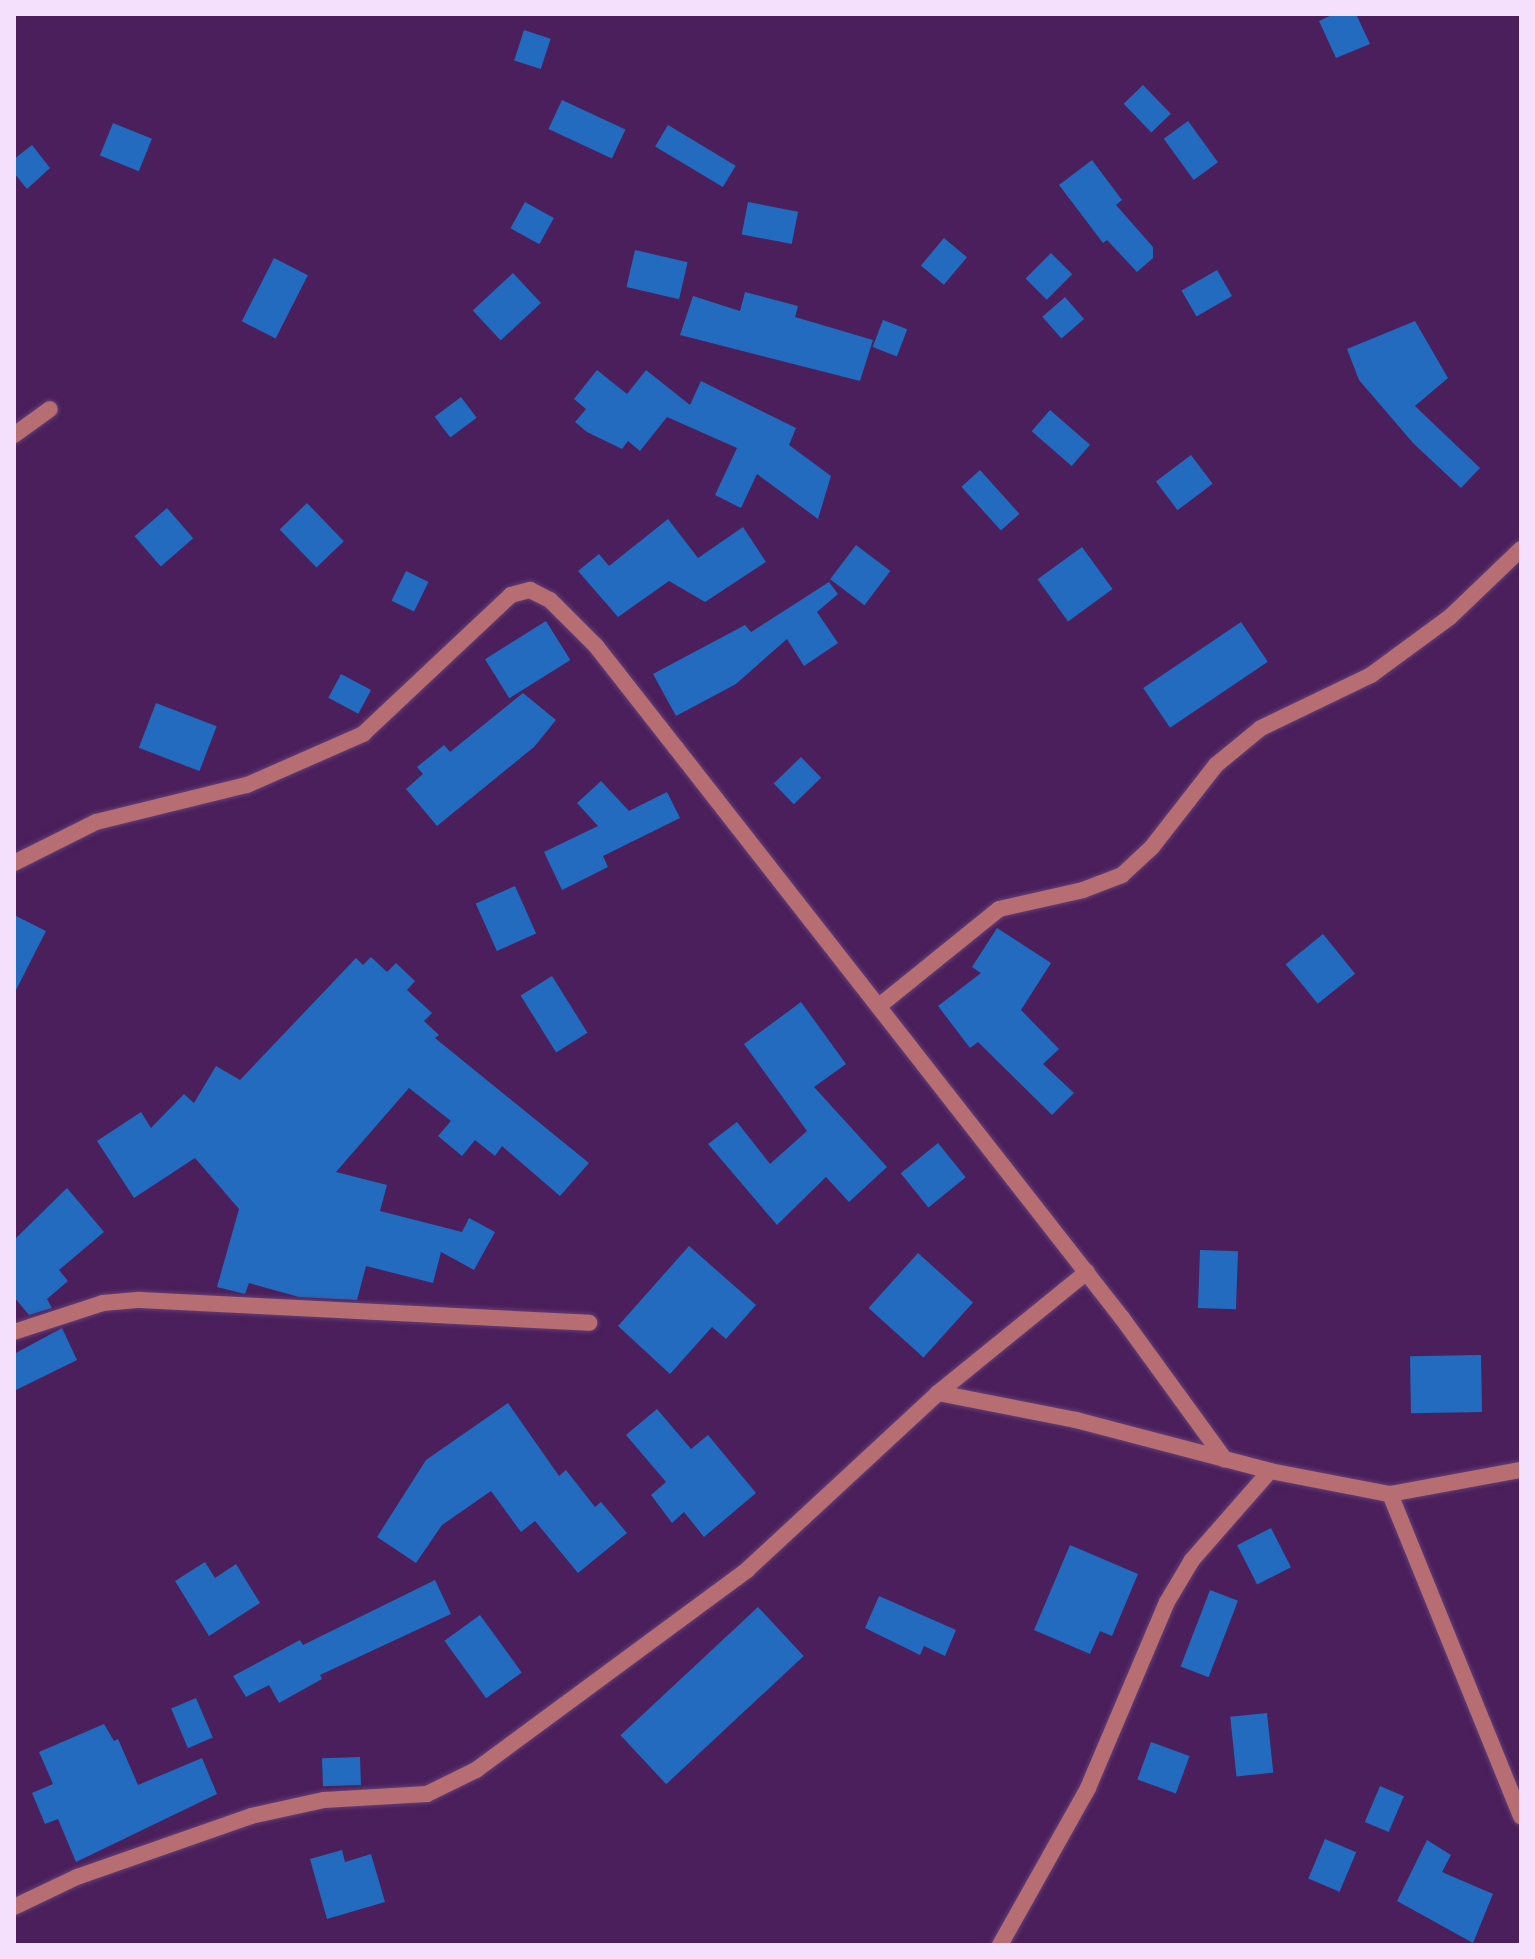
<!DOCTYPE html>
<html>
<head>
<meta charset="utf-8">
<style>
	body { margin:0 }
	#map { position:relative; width:1535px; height:1959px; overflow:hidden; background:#4a1f5b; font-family:"Varela Round",sans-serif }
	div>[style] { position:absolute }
	.building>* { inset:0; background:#236bbe; transform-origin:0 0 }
	.roads { filter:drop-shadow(0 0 2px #653e75) drop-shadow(0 0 2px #653e75) }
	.minor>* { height:16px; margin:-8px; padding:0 8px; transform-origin:8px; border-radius:8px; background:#b76e73 }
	span { translate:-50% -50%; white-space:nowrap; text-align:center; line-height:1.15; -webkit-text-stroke:8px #3f144f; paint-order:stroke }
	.frame { position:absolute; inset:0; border:16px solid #f4e0fd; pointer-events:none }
</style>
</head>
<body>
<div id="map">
	<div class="building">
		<i style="clip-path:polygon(1334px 14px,1356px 14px,1370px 44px,1336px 58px,1319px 21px)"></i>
		<i style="left:524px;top:30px;width:28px;height:32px;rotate:18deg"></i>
		<i style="left:1143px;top:85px;width:40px;height:27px;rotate:46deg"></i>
		<i style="left:562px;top:100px;width:70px;height:32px;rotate:25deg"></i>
		<i style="left:1188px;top:121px;width:51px;height:30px;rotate:54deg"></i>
		<i style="left:113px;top:123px;width:42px;height:35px;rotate:22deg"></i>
		<i style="left:668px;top:125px;width:79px;height:25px;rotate:31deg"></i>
		<i style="clip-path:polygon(32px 145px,50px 168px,27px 189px,14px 173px,14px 159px)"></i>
		<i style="clip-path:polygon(1092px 160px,1122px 200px,1116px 205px,1153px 247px,1153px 258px,1137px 272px,1107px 240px,1103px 243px,1059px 185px)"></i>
		<i style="left:525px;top:202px;width:33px;height:30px;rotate:29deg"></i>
		<i style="left:748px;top:202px;width:51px;height:33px;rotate:11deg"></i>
		<i style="left:944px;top:238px;width:30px;height:36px;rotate:40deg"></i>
		<i style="left:635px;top:250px;width:54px;height:38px;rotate:13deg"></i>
		<i style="left:1051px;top:253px;width:30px;height:36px;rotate:45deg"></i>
		<i style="left:274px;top:258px;width:38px;height:71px;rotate:27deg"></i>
		<i style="left:1217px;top:270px;width:30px;height:41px;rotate:60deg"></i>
		<i style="left:513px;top:273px;width:41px;height:55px;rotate:47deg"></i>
		<i style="clip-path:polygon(745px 292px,798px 306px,795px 317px,873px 340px,860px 381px,680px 335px,693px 296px,740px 311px)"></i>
		<i style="left:1065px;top:297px;width:29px;height:30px;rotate:49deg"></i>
		<i style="left:883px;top:320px;width:26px;height:29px;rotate:21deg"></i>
		<i style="clip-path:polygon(1415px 321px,1448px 378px,1415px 406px,1480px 468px,1461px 488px,1413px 443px,1359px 380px,1347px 349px)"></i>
		<i style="clip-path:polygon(597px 370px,627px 394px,646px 370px,690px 405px,701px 381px,796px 428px,789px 445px,831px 476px,818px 519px,757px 474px,741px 508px,715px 495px,737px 448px,667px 417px,640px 451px,628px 441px,622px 449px,587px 432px,575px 422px,586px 409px,574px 399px)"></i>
		<i style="left:461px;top:397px;width:26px;height:33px;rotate:53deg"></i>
		<i style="left:1050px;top:410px;width:53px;height:28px;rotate:41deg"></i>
		<i style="left:1191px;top:455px;width:36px;height:44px;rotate:53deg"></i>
		<i style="left:980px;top:470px;width:59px;height:25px;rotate:48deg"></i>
		<i style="left:307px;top:503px;width:53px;height:38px;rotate:46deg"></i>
		<i style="left:167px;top:508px;width:40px;height:43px;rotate:49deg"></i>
		<i style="clip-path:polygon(668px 519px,698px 558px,743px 527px,766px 562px,705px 602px,669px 581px,618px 617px,578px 571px,599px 554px,609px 566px)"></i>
		<i style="left:856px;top:545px;width:43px;height:43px;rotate:37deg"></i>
		<i style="left:1082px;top:547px;width:52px;height:55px;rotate:54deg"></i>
		<i style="left:406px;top:571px;width:25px;height:33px;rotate:26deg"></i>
		<i style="clip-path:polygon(829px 582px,838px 594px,817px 612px,838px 643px,804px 666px,787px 639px,736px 684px,676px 716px,653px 674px,745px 625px,751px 632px)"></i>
		<i style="left:546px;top:621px;width:46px;height:72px;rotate:58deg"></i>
		<i style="left:1241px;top:622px;width:48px;height:118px;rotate:56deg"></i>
		<i style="left:341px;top:674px;width:34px;height:27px;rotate:28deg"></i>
		<i style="clip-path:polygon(523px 693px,556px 720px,534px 747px,437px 826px,406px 789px,423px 774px,417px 767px,444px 745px,450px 752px)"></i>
		<i style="left:156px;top:703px;width:65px;height:48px;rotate:21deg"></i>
		<i style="left:801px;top:757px;width:29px;height:38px;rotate:46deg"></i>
		<i style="clip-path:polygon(601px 781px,629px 811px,667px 792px,680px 818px,603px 856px,608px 867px,562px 890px,544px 852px,598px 826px,577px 803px)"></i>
		<i style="left:515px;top:886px;width:52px;height:43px;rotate:66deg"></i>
		<i style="clip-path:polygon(14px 915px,46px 931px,14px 994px)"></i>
		<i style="clip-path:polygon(997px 928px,1051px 963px,1021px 1010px,1059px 1049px,1043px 1064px,1074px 1093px,1052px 1115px,978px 1042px,970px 1048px,938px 1006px,981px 973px,972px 967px)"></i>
		<i style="left:1323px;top:934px;width:51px;height:48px;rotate:51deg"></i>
		<i style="clip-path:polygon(371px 957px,387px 972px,396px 963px,415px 981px,407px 990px,432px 1013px,424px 1021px,439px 1035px,435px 1038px,589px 1163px,560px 1196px,502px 1146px,495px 1156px,475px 1140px,462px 1156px,438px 1136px,451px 1121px,409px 1088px,336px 1172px,387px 1185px,380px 1211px,462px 1232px,469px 1218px,495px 1232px,474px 1270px,441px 1252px,433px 1283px,366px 1266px,357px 1300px,299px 1297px,249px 1283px,245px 1294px,217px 1287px,239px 1209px,195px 1158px,134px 1198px,97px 1141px,141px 1112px,151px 1128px,184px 1094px,194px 1103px,216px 1066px,240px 1080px,356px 958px,363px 965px)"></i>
		<i style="left:552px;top:976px;width:67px;height:37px;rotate:58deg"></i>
		<i style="clip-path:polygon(801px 1002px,846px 1064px,814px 1087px,887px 1167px,849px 1202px,826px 1177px,777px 1225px,708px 1144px,737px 1122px,770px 1164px,807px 1131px,744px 1044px)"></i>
		<i style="left:938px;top:1143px;width:44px;height:48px;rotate:51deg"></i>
		<i style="clip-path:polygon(67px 1188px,104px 1232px,59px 1270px,68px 1281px,47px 1299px,52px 1308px,29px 1315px,14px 1297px,14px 1240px)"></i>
		<i style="clip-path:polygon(689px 1246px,756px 1305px,726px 1339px,712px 1327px,670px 1374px,618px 1326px)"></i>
		<i style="left:1200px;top:1250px;width:38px;height:58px;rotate:2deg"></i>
		<i style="left:918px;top:1253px;width:74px;height:74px;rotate:42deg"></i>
		<i style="clip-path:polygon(62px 1328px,77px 1360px,14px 1391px,14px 1354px)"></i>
		<i style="left:1481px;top:1355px;width:57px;height:71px;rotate:89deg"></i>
		<i style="clip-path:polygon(508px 1403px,559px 1476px,566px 1470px,595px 1507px,601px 1502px,627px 1533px,578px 1573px,535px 1521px,521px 1532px,491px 1491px,442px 1525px,416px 1563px,377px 1537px,426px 1460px)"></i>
		<i style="clip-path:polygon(657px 1409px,691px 1449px,708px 1435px,756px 1493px,704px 1537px,684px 1512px,672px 1523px,651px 1495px,666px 1482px,626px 1435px)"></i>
		<i style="left:1271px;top:1528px;width:44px;height:38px;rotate:63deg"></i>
		<i style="clip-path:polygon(1070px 1545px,1138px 1574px,1112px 1636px,1100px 1631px,1090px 1654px,1034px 1630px)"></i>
		<i style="clip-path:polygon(205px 1562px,215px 1578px,236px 1564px,260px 1603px,209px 1636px,175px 1581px)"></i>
		<i style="clip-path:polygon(435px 1580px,451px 1614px,320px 1675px,322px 1679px,279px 1703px,269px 1685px,246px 1697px,233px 1676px,300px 1640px,303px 1645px)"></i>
		<i style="left:1210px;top:1590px;width:30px;height:82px;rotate:21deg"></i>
		<i style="clip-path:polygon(879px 1596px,956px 1630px,945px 1656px,924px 1646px,920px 1655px,865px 1628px)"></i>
		<i style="left:758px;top:1607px;width:67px;height:188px;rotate:47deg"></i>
		<i style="left:480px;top:1615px;width:71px;height:44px;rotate:54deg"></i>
		<i style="left:196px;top:1698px;width:43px;height:27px;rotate:67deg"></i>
		<i style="left:1267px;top:1713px;width:60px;height:37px;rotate:84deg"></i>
		<i style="clip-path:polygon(104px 1724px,114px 1741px,118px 1739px,138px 1785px,202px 1758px,217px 1794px,76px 1862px,58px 1819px,45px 1824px,32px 1793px,53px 1784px,39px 1752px)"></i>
		<i style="left:1151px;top:1742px;width:41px;height:40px;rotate:20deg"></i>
		<i style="left:360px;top:1757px;width:28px;height:38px;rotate:88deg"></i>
		<i style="left:1380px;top:1786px;width:26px;height:39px;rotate:23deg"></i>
		<i style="left:1325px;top:1839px;width:34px;height:43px;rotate:23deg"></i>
		<i style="clip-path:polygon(1427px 1840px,1451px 1855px,1442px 1872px,1493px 1894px,1473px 1943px,1397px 1901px)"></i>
		<i style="clip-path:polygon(342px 1850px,345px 1862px,371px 1854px,385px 1902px,327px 1919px,310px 1859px)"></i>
	</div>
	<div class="roads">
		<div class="minor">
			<i style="left:14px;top:435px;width:44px;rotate:-35.8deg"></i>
			<i style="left:14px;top:863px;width:92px;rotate:-26.6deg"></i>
			<i style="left:96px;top:822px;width:155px;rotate:-13.8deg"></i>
			<i style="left:247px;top:785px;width:127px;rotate:-23.7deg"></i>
			<i style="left:363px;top:734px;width:203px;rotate:-43.2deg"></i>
			<i style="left:511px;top:595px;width:20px;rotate:-15deg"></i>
			<i style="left:530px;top:590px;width:22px;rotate:27deg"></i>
			<i style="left:550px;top:600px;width:65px;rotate:45deg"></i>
			<i style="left:596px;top:646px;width:130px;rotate:51.9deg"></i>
			<i style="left:676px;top:748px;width:724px;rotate:51.96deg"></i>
			<i style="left:1122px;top:1318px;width:175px;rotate:54deg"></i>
			<i style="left:879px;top:1006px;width:154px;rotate:-38.9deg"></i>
			<i style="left:999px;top:909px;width:86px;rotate:-12.7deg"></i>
			<i style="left:1083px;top:890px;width:42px;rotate:-21deg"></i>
			<i style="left:1122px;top:875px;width:41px;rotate:-43deg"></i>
			<i style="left:1152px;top:847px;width:104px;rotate:-52deg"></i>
			<i style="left:1216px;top:765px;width:58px;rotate:-39.4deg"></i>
			<i style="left:1261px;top:728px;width:122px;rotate:-25.7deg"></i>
			<i style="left:1371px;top:675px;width:98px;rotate:-36.3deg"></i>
			<i style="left:1450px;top:617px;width:98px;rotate:-43.8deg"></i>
			<i style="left:14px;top:1332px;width:94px;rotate:-18deg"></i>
			<i style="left:103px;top:1303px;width:37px;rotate:-5deg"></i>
			<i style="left:140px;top:1300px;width:450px;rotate:2.9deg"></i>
			<i style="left:938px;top:1393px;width:141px;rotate:11.1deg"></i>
			<i style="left:1076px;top:1420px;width:201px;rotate:14.7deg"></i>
			<i style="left:1270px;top:1471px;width:122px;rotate:10.9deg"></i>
			<i style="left:1390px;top:1494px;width:133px;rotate:-10.4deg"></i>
			<i style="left:1390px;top:1494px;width:348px;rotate:67.9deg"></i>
			<i style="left:14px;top:1907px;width:70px;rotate:-25.5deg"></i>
			<i style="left:77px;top:1877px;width:184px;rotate:-19.3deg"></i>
			<i style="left:251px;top:1816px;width:75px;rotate:-12.4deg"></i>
			<i style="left:324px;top:1800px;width:103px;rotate:-3.3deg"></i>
			<i style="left:427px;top:1794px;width:55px;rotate:-26.1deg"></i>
			<i style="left:476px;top:1770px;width:337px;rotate:-36.4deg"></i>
			<i style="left:747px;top:1570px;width:260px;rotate:-42.8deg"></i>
			<i style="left:938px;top:1393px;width:192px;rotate:-39.1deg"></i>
			<i style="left:1000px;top:1945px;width:180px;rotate:-60.7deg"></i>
			<i style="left:1088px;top:1788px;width:202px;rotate:-67deg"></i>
			<i style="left:1167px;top:1602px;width:49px;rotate:-59.2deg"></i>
			<i style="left:1192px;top:1560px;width:118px;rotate:-48.8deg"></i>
		</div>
	</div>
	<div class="frame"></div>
</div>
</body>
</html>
